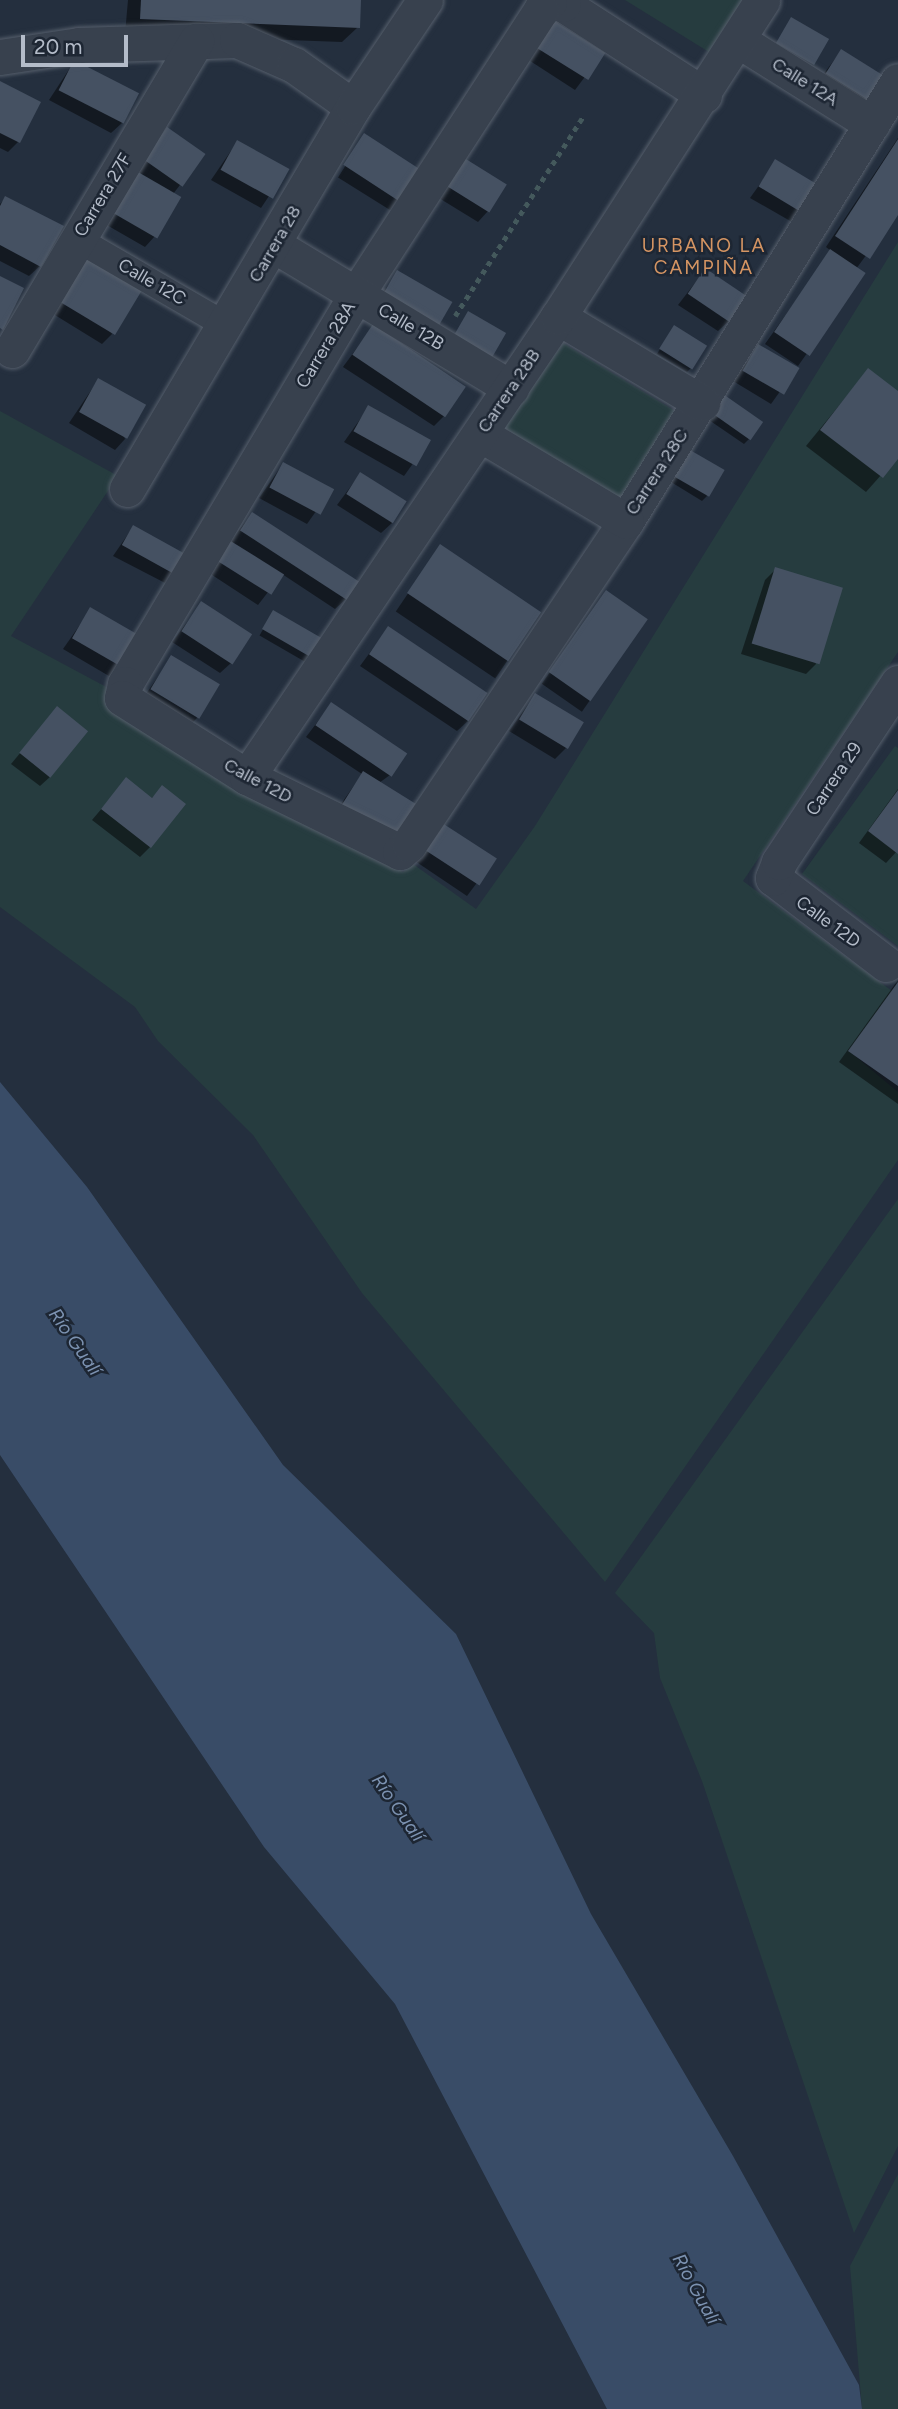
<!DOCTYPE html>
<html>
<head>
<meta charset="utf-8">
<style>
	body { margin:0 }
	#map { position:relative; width:898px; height:2409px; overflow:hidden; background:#242f3e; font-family:Figtree,sans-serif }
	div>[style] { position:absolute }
	.green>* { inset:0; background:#263c3f }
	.water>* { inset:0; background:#394c67 }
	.shadow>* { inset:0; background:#0007; transform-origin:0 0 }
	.building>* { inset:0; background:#455162; transform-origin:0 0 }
	.path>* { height:4.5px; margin-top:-2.25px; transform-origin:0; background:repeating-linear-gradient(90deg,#44595c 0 5px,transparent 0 10px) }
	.roads { filter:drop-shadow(0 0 2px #565f6c) drop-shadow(0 0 2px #565f6c) }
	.pedestrian>* { height:26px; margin:-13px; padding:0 13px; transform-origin:13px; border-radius:13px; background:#38414e }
	.minor>* { height:35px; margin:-17.5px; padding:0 17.5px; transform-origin:17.5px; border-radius:17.5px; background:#38414e }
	span { translate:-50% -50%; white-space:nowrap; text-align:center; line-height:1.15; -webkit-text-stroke:5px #1d2633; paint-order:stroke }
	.street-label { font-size:18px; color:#b4bcc9 }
	.neighbourhood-label { font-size:19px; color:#d59563; letter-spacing:2px }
	.water-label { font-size:19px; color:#7c92b1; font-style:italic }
	.scale { position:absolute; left:21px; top:35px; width:107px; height:32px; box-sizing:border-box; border:4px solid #b4bcc9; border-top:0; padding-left:9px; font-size:21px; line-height:24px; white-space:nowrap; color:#b4bcc9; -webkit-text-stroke:5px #1d2633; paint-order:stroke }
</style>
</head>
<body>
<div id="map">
	<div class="green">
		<i style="clip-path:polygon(625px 0,750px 0,717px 57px)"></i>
		<i style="clip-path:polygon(898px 242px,898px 652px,743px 881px,892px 991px,849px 1051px,898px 1092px,898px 1160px,605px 1582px,362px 1293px,253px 1135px,158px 1041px,135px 1007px,0 907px,0 411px,118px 476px,11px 636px,282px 781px,403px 872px,413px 864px,476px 909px,535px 826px)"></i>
		<i style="clip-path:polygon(563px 343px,680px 414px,621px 499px,500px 433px)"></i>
		<i style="clip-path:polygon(895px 746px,898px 748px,898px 946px,802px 874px)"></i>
		<i style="clip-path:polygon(898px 1199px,898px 2146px,854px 2233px,702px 1781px,660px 1678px,654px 1633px,615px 1593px)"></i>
		<i style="clip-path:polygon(898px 2174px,898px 2409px,862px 2409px,850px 2266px)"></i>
	</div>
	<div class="water">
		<i style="clip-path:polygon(0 1082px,87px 1187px,283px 1465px,456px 1634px,591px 1914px,733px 2156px,859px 2385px,862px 2409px,607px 2409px,395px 2004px,264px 1847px,0 1455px)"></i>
	</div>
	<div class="shadow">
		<i style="clip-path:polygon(359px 0,358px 27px,342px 42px,125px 34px,128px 0)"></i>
		<i style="clip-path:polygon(541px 32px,602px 54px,575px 90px,524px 57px)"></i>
		<i style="clip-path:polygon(841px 51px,872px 103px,816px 84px)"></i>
		<i style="clip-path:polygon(74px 62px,122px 123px,111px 133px,49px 100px)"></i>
		<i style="clip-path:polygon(0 83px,18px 142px,8px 152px,0 148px)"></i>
		<i style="clip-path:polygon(167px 130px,204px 154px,173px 194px,155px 236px,145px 247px,105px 224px,136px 171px)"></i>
		<i style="left:364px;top:136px;width:65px;height:49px;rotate:32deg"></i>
		<i style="clip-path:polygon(898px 138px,898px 212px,856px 269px,863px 274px,798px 366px,765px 344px,831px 251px,826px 247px)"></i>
		<i style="clip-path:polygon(237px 142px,287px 169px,261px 208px,211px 180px)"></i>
		<i style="clip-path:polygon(776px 162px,817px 185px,792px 222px,750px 198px)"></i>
		<i style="clip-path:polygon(451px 168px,488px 211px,478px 222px,434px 195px)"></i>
		<i style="clip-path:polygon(6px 198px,40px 266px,29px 276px,0 261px,0 204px)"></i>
		<i style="clip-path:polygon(79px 266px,112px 334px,102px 344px,50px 312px)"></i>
		<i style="clip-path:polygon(705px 270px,729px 321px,718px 331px,678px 305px)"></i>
		<i style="clip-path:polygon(398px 272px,434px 329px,371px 309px)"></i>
		<i style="clip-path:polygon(373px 326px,444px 416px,434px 426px,343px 367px)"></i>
		<i style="clip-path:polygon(674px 327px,692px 367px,687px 372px,657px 354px)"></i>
		<i style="clip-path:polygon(759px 346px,796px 369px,771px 404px,733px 381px)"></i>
		<i style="clip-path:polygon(868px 370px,898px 393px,898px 456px,866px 492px,806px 446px)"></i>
		<i style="clip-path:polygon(98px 380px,125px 439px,115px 450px,69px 423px)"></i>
		<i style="clip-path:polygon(718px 401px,749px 439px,744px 444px,706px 418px)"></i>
		<i style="clip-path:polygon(368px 408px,429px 441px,404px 476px,344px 442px)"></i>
		<i style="clip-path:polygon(685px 457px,707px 496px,702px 501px,671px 482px)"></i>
		<i style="clip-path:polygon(283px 464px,331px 490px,307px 524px,259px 498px)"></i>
		<i style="clip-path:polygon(360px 474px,392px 523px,381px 533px,337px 505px)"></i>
		<i style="clip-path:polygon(252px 514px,346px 599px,335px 609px,282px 574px,258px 605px,206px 571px)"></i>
		<i style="clip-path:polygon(133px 527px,179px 575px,169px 585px,113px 556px)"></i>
		<i style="left:440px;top:546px;width:120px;height:79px;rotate:34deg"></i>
		<i style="clip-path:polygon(776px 569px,816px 664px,806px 674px,741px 654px,765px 580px)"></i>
		<i style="left:606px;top:592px;width:49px;height:112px;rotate:35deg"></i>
		<i style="clip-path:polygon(202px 603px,231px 663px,220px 673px,172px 642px)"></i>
		<i style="clip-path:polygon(91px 609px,120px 666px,109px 676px,63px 649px)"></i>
		<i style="left:273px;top:612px;width:56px;height:27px;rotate:30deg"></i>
		<i style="clip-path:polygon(388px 628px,468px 721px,457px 731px,360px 666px)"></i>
		<i style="clip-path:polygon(172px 657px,197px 718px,187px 728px,141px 701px)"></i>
		<i style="clip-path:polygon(535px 695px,566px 748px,555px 759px,509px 731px)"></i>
		<i style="clip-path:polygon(331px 704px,390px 775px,332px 817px,362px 774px,306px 737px)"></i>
		<i style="clip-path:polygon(57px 709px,51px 776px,40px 786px,11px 764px)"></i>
		<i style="clip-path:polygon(126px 780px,151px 799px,162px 788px,150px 847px,140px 857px,92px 820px)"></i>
		<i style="clip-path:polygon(898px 789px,898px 850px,886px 863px,859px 843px)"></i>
		<i style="clip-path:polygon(429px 834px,494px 860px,467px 896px,412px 859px)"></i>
		<i style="clip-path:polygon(898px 980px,898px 1104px,839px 1062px)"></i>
	</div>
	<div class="building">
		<i style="clip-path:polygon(141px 0,361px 0,360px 28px,140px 19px)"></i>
		<i style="left:791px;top:17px;width:44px;height:30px;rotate:30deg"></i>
		<i style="left:551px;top:19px;width:64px;height:32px;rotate:32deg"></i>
		<i style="left:841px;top:49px;width:58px;height:29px;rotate:32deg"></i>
		<i style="left:74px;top:60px;width:73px;height:34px;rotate:27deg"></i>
		<i style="clip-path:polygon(0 81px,41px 102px,20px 143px,0 133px)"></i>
		<i style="left:167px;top:127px;width:47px;height:40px;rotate:35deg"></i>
		<i style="left:364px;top:133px;width:68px;height:38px;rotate:33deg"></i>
		<i style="clip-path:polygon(898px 139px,898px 215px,870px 259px,835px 236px)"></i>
		<i style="left:237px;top:140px;width:60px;height:34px;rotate:29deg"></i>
		<i style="left:461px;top:156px;width:54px;height:33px;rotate:32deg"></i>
		<i style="left:775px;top:159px;width:51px;height:32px;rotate:31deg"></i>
		<i style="left:138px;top:172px;width:50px;height:48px;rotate:30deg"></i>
		<i style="clip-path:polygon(5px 196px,64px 226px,41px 267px,0 245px,0 206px)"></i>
		<i style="left:830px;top:249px;width:43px;height:100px;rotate:34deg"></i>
		<i style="left:89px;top:254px;width:64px;height:56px;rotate:31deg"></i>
		<i style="left:705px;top:268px;width:50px;height:31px;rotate:34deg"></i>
		<i style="left:397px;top:270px;width:64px;height:32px;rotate:30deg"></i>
		<i style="clip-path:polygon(0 276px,24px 288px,3px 330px,0 328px)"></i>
		<i style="left:468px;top:311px;width:44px;height:28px;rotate:30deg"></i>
		<i style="left:373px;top:324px;width:112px;height:37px;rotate:34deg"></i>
		<i style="left:674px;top:325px;width:39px;height:28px;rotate:32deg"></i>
		<i style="left:758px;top:344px;width:48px;height:31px;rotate:30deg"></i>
		<i style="clip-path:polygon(868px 368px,898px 391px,898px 459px,883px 478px,820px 430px)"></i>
		<i style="left:98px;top:378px;width:55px;height:39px;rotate:29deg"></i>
		<i style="left:723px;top:394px;width:49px;height:22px;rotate:35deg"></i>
		<i style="left:368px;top:405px;width:72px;height:30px;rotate:29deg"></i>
		<i style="left:690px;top:450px;width:40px;height:31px;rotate:30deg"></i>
		<i style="left:283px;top:462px;width:58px;height:29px;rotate:28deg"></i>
		<i style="left:360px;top:472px;width:55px;height:26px;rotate:32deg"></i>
		<i style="left:252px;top:512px;width:128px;height:22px;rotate:33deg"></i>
		<i style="left:133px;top:525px;width:66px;height:23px;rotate:29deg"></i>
		<i style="left:229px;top:540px;width:65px;height:24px;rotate:32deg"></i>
		<i style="left:440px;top:544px;width:122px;height:59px;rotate:34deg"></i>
		<i style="left:775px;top:567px;width:71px;height:80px;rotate:17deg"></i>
		<i style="left:606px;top:590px;width:51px;height:100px;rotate:35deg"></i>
		<i style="left:201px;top:601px;width:61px;height:36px;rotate:33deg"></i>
		<i style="left:90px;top:607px;width:58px;height:36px;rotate:30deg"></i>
		<i style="left:273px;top:610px;width:59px;height:22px;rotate:30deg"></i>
		<i style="left:388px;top:626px;width:120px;height:34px;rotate:34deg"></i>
		<i style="left:171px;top:655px;width:57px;height:40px;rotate:31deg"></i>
		<i style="left:535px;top:693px;width:57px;height:31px;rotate:31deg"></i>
		<i style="left:331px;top:702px;width:92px;height:28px;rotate:34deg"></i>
		<i style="left:57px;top:706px;width:40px;height:60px;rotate:39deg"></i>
		<i style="left:363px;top:771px;width:62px;height:41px;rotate:32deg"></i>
		<i style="clip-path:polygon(126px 777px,152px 798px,162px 785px,186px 804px,151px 848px,101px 809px)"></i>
		<i style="clip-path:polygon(898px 790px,898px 854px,868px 831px)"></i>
		<i style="left:439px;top:821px;width:69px;height:32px;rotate:33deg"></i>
		<i style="clip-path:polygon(898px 982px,898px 1086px,848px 1051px)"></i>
	</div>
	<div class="path">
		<i style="left:455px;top:316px;width:239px;rotate:-57.3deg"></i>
	</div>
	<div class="roads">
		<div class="pedestrian">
			<i style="left:77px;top:239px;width:173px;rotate:30.1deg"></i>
		</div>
		<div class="minor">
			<i style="left:738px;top:40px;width:158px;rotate:32.1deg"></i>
			<i style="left:0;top:57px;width:80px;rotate:-8.6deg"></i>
			<i style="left:79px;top:45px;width:158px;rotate:-1.8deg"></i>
			<i style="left:237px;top:40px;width:62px;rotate:23.7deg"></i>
			<i style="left:294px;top:65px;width:72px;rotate:35.4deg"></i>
			<i style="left:704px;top:95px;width:168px;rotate:-147.2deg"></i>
			<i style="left:563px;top:4px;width:14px;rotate:-172deg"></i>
			<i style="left:549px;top:2px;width:11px;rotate:135deg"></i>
			<i style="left:541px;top:10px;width:340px;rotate:123deg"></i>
			<i style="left:356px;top:295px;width:452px;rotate:120.7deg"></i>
			<i style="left:125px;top:684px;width:14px;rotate:102deg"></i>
			<i style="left:122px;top:698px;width:148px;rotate:32.3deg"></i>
			<i style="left:247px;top:777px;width:170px;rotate:26.1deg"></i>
			<i style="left:400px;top:852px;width:12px;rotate:-42deg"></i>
			<i style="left:409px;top:844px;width:389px;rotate:-56.1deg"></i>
			<i style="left:626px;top:521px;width:517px;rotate:-58.28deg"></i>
			<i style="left:274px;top:245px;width:277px;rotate:31.1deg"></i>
			<i style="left:558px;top:317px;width:168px;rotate:30.8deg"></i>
			<i style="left:12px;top:350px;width:360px;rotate:-59.2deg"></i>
			<i style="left:480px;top:434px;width:170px;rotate:30.8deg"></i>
			<i style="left:127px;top:489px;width:444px;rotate:-59.4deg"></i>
			<i style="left:353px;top:107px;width:129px;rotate:-56.1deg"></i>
			<i style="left:247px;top:777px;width:555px;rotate:-55.94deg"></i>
			<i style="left:558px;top:317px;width:377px;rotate:-57.2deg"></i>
			<i style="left:886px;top:964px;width:142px;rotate:-142.7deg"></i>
			<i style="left:773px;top:878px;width:17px;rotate:-69deg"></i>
			<i style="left:779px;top:862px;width:215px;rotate:-56.4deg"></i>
		</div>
	</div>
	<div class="street-label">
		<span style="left:805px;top:82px;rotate:32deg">Calle 12A</span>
		<span style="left:103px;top:195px;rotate:-59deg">Carrera 27F</span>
		<span style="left:275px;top:244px;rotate:-60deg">Carrera 28</span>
		<span style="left:152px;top:282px;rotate:30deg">Calle 12C</span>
		<span style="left:411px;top:327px;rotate:31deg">Calle 12B</span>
		<span style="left:326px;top:345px;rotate:-59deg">Carrera 28A</span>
		<span style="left:509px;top:391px;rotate:-56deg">Carrera 28B</span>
		<span style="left:657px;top:472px;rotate:-57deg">Carrera 28C</span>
		<span style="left:834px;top:779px;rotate:-56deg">Carrera 29</span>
		<span style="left:258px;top:781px;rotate:28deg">Calle 12D</span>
		<span style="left:828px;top:922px;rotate:36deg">Calle 12D</span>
	</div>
	<div class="neighbourhood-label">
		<span style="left:704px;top:257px">URBANO LA<br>CAMPIÑA</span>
	</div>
	<div class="water-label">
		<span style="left:75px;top:1342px;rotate:55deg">Río Gualí</span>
		<span style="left:398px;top:1808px;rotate:55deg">Río Gualí</span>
		<span style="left:696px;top:2289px;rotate:61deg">Río Gualí</span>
	</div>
	<div class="scale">20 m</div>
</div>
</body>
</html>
